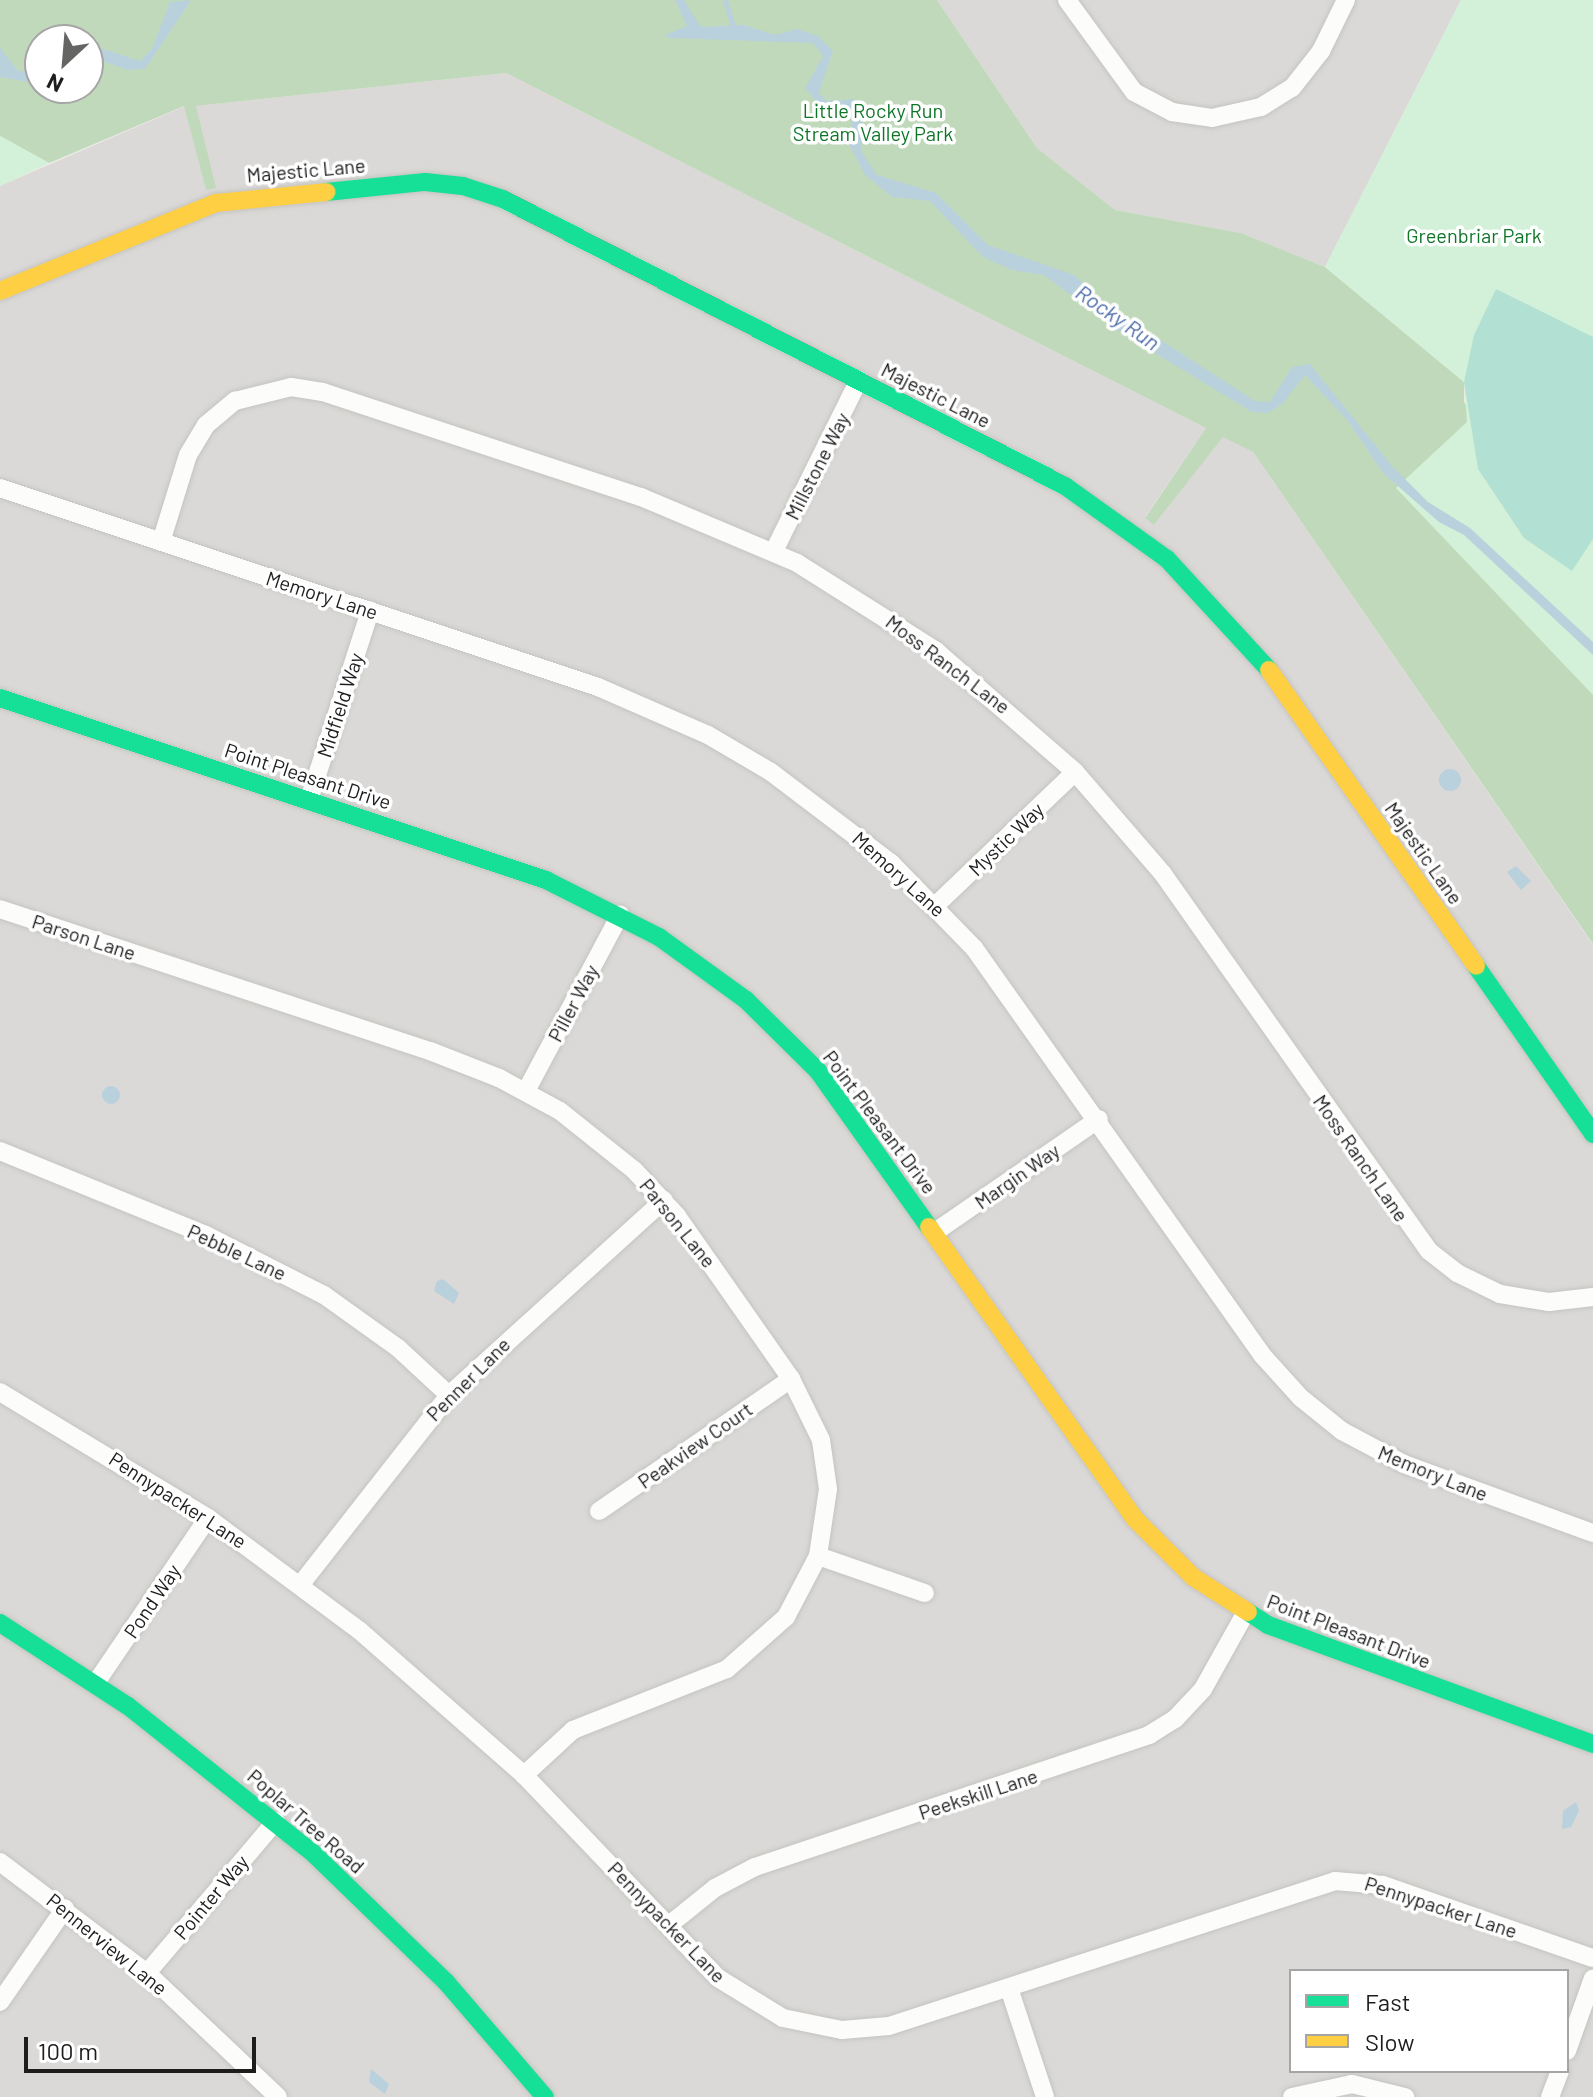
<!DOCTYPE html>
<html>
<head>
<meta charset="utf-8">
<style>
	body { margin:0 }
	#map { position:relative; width:1593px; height:2097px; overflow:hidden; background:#ebeae5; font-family:Barlow,sans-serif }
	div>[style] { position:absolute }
	.residential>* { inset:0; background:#dad9d7 }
	.forest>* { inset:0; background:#c1d9bb }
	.park>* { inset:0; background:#d3f1d8 }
	.pitch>* { inset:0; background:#b2e1d4 }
	.water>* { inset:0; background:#b9d0dd }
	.round { border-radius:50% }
	.stream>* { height:5px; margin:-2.5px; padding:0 2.5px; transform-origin:2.5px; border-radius:2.5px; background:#b9d0dd }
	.roads { filter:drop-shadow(0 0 2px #c4c4c1) drop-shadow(0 0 2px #c4c4c1) }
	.street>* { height:18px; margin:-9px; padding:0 9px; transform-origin:9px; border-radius:9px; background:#fcfcfb }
	.fast>* { height:18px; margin:-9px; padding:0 9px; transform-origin:9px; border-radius:9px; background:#16e098 }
	.slow>* { height:18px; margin:-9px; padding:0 9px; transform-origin:9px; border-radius:9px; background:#ffcf43 }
	span { translate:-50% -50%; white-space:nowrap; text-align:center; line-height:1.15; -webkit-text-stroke:7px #fff; paint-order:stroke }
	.park-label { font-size:20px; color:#0f7629 }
	.street-label { font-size:20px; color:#1d1d1d }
	.water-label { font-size:22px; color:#4d6ba8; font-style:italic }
	.legend { position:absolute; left:1289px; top:1969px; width:280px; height:104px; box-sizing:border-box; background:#fff; border:2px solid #a5a5a5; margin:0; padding:10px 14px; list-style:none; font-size:24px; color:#1d1d1d }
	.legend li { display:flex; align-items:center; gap:16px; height:40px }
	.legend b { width:40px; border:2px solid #a5a5a5 }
	.north { position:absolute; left:24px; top:24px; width:80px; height:80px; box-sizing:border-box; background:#fff; border:2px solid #a5a5a5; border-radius:50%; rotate:206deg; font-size:22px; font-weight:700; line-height:32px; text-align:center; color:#1d1d1d }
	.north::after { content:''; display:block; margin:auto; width:28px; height:36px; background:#656563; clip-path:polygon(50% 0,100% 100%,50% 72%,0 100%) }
	.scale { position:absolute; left:24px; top:2037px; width:232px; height:36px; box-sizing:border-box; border:4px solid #1d1d1d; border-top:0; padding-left:10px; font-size:24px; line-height:28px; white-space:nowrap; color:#1d1d1d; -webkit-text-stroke:6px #fff; paint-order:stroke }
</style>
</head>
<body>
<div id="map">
	<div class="residential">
		<i style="clip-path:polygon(937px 0,1461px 0,1325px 267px,1241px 233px,1115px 210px,1037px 148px)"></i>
		<i style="clip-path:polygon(evenodd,506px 73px,1206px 428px,1145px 517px,1154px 525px,1223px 436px,1253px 452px,1593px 945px,1593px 2097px,0 2097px,0 186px,185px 106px,206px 190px,210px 189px,195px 106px,506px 73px,1291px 1971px,1567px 1971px,1567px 2071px,1291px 2071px,1291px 1971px)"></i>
	</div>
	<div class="forest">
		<i style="clip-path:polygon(evenodd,0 0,937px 0,1037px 148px,1115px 210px,1241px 233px,1325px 267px,1464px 382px,1464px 402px,1593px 595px,1593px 944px,1253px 452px,1223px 437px,1154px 525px,1145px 518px,1206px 428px,506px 73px,196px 106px,216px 188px,206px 190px,184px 106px,49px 163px,0 136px,0 0,40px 40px,88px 40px,88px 88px,40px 88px,40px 40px)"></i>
	</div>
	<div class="park">
		<i style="clip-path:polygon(1461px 0,1593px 0,1593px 695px,1396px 488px,1467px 422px,1464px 382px,1325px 267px)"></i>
		<i style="clip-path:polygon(0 136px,49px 163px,0 186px)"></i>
	</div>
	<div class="pitch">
		<i style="clip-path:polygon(1496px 289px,1593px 337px,1593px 539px,1572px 571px,1524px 538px,1478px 469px,1464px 382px,1474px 335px)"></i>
	</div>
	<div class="water">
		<i style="clip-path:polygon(191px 0,145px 69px,128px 70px,88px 56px,88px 44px,140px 61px,152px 49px,170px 2px)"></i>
		<i style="clip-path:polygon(675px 0,684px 0,701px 27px,744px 25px,775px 35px,797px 29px,818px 36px,833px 51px,819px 93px,827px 101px,854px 99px,863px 105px,861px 151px,877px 175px,936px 193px,988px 245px,1074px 275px,1108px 306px,1255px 401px,1270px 402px,1292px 367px,1310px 364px,1392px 466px,1428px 502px,1470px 528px,1593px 642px,1593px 655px,1464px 535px,1439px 522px,1383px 473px,1348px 421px,1305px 375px,1282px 404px,1268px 413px,1252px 412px,1116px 329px,1044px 275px,1012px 270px,983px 257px,930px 201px,892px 197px,865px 175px,849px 144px,853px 109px,820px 106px,805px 88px,823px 56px,813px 43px,669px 38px,665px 35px,687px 26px)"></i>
		<i style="clip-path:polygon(0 48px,18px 71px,40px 72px,40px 84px,0 77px)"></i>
		<i class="round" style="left:1439px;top:769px;width:22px;height:22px"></i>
		<i style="clip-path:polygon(1516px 866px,1531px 881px,1521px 890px,1507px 872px)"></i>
		<i class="round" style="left:102px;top:1086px;width:18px;height:18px"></i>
		<i style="clip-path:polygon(443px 1279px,459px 1293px,454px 1304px,434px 1291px,437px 1281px)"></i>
		<i style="clip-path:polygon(1576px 1802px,1579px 1811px,1571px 1827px,1562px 1829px,1563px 1811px)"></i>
		<i style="clip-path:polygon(371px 2069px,389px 2084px,385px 2094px,369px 2082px)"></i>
	</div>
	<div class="stream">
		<i style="left:725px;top:0;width:31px;rotate:73deg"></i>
	</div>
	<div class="roads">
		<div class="street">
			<i style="left:1067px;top:0;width:114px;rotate:53.9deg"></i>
			<i style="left:1134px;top:92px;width:43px;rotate:27.8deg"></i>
			<i style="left:1172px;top:112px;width:40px;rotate:8.5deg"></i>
			<i style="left:1212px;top:118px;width:50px;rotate:-12.7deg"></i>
			<i style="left:1261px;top:107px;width:36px;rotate:-32deg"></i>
			<i style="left:1292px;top:88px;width:47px;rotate:-51.9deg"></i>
			<i style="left:1321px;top:51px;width:57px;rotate:-63.9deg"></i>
			<i style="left:0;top:488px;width:630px;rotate:18.41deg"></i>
			<i style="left:598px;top:687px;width:120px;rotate:23.6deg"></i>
			<i style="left:708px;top:735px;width:73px;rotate:30.4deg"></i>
			<i style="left:771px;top:772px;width:151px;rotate:37.2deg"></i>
			<i style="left:891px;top:863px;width:119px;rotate:45.7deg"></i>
			<i style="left:974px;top:948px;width:499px;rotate:54.7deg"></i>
			<i style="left:1262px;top:1355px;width:58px;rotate:47.8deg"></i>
			<i style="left:1301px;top:1398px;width:53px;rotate:38.8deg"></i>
			<i style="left:1342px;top:1431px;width:70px;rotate:28deg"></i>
			<i style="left:1404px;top:1464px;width:201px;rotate:20.1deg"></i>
			<i style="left:161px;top:542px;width:91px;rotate:-72.8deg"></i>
			<i style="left:188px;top:455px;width:35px;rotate:-59deg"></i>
			<i style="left:206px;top:425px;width:38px;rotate:-40deg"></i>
			<i style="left:235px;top:401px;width:58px;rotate:-14deg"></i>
			<i style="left:291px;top:387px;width:32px;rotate:9deg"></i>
			<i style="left:323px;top:392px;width:335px;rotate:18.3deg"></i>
			<i style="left:641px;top:497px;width:169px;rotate:22.9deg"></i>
			<i style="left:797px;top:563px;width:165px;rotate:32.3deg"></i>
			<i style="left:936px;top:651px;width:184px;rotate:41deg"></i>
			<i style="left:1075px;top:772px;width:135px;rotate:49.2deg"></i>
			<i style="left:1163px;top:874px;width:461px;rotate:54.8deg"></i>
			<i style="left:1429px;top:1251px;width:36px;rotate:38deg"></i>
			<i style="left:1457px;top:1273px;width:48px;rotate:26deg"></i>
			<i style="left:1500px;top:1294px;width:50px;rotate:9.3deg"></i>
			<i style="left:1549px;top:1302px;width:44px;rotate:-6.5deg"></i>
			<i style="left:774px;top:551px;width:191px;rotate:-63.6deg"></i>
			<i style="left:309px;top:800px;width:199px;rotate:-72.1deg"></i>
			<i style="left:936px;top:905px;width:192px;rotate:-43.7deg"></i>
			<i style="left:0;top:909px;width:453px;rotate:18.3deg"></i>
			<i style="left:430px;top:1051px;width:74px;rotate:21.4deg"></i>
			<i style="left:499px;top:1078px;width:69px;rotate:28.4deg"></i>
			<i style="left:560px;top:1111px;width:95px;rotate:38.6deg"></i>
			<i style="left:634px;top:1170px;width:63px;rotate:46.9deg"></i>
			<i style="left:677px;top:1216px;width:199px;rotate:55deg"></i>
			<i style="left:791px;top:1379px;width:68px;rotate:63.8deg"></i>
			<i style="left:821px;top:1440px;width:49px;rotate:81.9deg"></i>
			<i style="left:828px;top:1489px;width:68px;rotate:98.5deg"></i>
			<i style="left:818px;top:1556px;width:69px;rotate:117.7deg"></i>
			<i style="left:786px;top:1617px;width:79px;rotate:138.6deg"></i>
			<i style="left:727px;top:1669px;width:166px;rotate:158.4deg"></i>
			<i style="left:573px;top:1730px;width:67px;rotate:137.4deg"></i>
			<i style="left:526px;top:1091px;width:200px;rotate:-61.9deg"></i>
			<i style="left:0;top:1151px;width:222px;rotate:22.2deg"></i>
			<i style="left:206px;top:1235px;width:132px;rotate:27deg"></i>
			<i style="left:324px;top:1295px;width:91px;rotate:35.6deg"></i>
			<i style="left:398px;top:1348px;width:69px;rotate:42.7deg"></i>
			<i style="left:935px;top:1232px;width:199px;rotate:-34.6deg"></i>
			<i style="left:0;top:1392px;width:243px;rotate:31.2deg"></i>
			<i style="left:208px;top:1518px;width:189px;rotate:36.6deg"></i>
			<i style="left:360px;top:1631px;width:218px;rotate:41.3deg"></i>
			<i style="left:524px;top:1775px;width:281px;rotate:46.3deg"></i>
			<i style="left:718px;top:1978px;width:76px;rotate:31.6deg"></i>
			<i style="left:783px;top:2018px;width:60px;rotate:11.5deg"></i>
			<i style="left:842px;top:2030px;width:47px;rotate:-4.9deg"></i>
			<i style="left:889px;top:2026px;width:469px;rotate:-18deg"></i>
			<i style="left:1335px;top:1881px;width:48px;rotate:4.8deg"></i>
			<i style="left:1383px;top:1885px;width:222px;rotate:19.2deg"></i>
			<i style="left:599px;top:1511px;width:233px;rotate:-34.5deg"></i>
			<i style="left:818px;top:1556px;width:113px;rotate:19.1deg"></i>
			<i style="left:301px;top:1584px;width:240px;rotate:-51.9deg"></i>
			<i style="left:449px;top:1395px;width:290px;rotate:-42.2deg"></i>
			<i style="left:95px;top:1684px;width:201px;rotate:-55.8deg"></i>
			<i style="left:0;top:1862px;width:184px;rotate:37.1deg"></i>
			<i style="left:147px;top:1973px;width:180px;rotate:43.4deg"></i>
			<i style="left:669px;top:1925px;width:59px;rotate:-38.8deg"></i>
			<i style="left:715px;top:1888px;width:45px;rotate:-27.7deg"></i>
			<i style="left:755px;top:1867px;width:416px;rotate:-18.5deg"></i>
			<i style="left:1149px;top:1735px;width:31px;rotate:-32deg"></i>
			<i style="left:1175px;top:1719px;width:41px;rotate:-47deg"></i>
			<i style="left:1203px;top:1689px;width:86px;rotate:-60.8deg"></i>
			<i style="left:147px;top:1973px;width:199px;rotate:-49.7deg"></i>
			<i style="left:1009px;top:1988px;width:115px;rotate:71.7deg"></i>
			<i style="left:0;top:2002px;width:114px;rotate:-55.3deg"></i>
			<i style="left:1567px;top:2051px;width:77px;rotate:-70.4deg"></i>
			<i style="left:1292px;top:2097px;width:61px;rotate:-12.2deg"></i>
			<i style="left:1352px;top:2084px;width:55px;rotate:13.8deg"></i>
			<i style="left:1550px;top:2097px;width:28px;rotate:-69deg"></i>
		</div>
		<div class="fast">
			<i style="left:326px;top:192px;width:100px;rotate:-5.8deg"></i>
			<i style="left:425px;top:182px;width:38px;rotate:6deg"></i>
			<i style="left:463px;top:186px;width:42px;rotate:18deg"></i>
			<i style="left:503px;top:199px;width:631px;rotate:27.05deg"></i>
			<i style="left:1065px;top:486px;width:125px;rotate:35.6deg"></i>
			<i style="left:1167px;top:559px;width:151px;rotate:47.4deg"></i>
			<i style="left:0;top:698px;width:576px;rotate:18.43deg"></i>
			<i style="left:546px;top:880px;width:127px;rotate:26.8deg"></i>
			<i style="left:659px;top:937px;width:107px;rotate:35.9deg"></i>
			<i style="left:746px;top:1000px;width:101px;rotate:44.6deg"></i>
			<i style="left:818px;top:1071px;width:191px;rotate:54.6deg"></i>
			<i style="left:1476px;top:966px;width:205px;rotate:55.1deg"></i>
			<i style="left:1248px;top:1612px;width:24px;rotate:33deg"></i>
			<i style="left:1268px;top:1625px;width:346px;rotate:20.1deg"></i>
			<i style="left:0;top:1623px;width:153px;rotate:33deg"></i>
			<i style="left:128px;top:1706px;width:239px;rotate:38.5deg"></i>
			<i style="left:315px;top:1855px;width:182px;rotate:44.1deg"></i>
			<i style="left:446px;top:1982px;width:152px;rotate:49.3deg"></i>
		</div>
		<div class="slow">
			<i style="left:0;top:291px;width:233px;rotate:-22.2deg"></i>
			<i style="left:216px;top:203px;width:111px;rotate:-5.7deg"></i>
			<i style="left:1269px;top:670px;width:361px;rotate:55deg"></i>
			<i style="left:929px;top:1227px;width:357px;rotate:54.8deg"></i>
			<i style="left:1135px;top:1519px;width:82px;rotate:45deg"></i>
			<i style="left:1193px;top:1577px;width:65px;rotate:32.5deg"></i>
		</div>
	</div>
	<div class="park-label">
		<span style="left:873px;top:122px">Little Rocky Run<br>Stream Valley Park</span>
		<span style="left:1474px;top:235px">Greenbriar Park</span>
	</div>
	<div class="street-label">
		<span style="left:306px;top:170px;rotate:-5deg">Majestic Lane</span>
		<span style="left:936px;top:395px;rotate:27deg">Majestic Lane</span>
		<span style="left:817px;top:466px;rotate:-63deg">Millstone Way</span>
		<span style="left:322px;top:595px;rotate:18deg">Memory Lane</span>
		<span style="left:948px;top:664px;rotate:37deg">Moss Ranch Lane</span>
		<span style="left:340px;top:705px;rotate:-72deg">Midfield Way</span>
		<span style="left:308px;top:776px;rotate:18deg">Point Pleasant Drive</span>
		<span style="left:1006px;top:839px;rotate:-44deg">Mystic Way</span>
		<span style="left:1424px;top:853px;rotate:55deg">Majestic Lane</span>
		<span style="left:899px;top:874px;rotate:42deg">Memory Lane</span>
		<span style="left:84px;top:937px;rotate:18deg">Parson Lane</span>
		<span style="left:573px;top:1003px;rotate:-62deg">Piller Way</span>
		<span style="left:880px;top:1122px;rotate:53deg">Point Pleasant Drive</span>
		<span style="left:1361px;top:1158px;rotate:55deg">Moss Ranch Lane</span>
		<span style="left:1017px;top:1176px;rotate:-35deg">Margin Way</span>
		<span style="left:678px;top:1223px;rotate:51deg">Parson Lane</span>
		<span style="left:237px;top:1252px;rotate:25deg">Pebble Lane</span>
		<span style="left:468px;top:1379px;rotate:-45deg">Penner Lane</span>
		<span style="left:695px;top:1445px;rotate:-35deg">Peakview Court</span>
		<span style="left:1433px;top:1473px;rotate:22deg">Memory Lane</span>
		<span style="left:178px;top:1500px;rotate:33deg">Pennypacker Lane</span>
		<span style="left:152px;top:1601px;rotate:-56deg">Pond Way</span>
		<span style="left:1349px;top:1631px;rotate:21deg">Point Pleasant Drive</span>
		<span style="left:978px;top:1794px;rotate:-18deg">Peekskill Lane</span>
		<span style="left:306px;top:1821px;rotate:41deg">Poplar Tree Road</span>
		<span style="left:211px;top:1897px;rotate:-50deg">Pointer Way</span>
		<span style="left:1441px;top:1907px;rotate:18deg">Pennypacker Lane</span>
		<span style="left:667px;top:1922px;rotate:46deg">Pennypacker Lane</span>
		<span style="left:107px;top:1944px;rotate:39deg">Pennerview Lane</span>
	</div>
	<div class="water-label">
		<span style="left:1118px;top:317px;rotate:35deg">Rocky Run</span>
	</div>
	<ul class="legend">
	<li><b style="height:10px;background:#16e098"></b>Fast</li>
	<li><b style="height:10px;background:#ffcf43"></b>Slow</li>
	</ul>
	<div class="north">N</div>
	<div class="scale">100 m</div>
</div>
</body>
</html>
